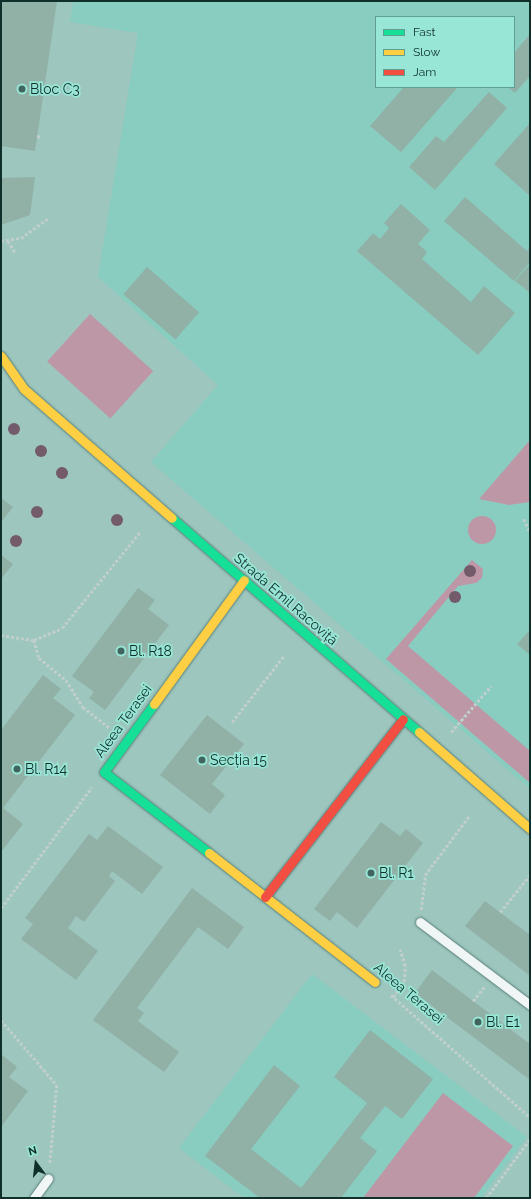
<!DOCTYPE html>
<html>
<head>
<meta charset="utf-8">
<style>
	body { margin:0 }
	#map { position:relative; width:531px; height:1199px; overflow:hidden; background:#9cc6be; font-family:Raleway,sans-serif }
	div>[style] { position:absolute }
	.built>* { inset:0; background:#89cdc0 }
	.green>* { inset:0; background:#be97a7; transform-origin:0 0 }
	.round { border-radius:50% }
	.building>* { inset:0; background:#91b0a6; transform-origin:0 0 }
	.path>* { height:2.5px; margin-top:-1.25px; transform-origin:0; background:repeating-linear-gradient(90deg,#c1cfcc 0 3px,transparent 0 5px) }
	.roads { filter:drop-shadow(0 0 1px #587e78) drop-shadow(0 0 1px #587e78) }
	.lane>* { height:9px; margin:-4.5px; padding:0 4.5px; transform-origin:4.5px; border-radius:4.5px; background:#f0f6f5 }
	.fast>* { height:9px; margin:-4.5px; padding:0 4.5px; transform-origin:4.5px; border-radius:4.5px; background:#16e098 }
	.slow>* { height:9px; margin:-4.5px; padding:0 4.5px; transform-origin:4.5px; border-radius:4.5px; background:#ffcf43 }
	.jam>* { height:9px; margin:-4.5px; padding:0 4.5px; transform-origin:4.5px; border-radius:4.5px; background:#f24e42 }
	.trees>* { width:12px; height:12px; margin:-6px; border-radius:50%; background:#735b6c }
	.dots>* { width:11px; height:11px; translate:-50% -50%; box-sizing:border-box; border:2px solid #98e6d6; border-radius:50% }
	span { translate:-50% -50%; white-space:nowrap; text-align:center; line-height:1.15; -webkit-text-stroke:3.5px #98e6d6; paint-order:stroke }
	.poi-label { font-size:14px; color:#0f302a }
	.left { translate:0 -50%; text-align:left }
	.street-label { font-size:14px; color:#0f302a }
	.frame { position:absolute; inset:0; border:2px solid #0f302a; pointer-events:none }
	.legend { position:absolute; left:375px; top:16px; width:140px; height:72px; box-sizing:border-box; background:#98e6d6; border:1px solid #619d91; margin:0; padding:5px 7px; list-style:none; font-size:12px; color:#0f302a }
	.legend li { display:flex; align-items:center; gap:8px; height:20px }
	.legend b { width:20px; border:1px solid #619d91 }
	.north { position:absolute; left:16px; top:1143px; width:40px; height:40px; -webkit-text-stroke:3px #98e6d6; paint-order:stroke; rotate:345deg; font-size:11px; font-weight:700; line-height:16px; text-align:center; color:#0f302a }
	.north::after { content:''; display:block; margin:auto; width:14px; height:18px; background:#0f302a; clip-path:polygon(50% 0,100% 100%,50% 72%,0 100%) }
</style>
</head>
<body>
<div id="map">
	<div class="built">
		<i style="clip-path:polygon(evenodd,73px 1px,530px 1px,530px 789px,151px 462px,218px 385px,98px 277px,138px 33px,70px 22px,73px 1px,376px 17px,514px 17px,514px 87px,376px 87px,376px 17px)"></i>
		<i style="clip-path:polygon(312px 974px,527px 1137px,481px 1198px,244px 1198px,179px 1148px)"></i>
	</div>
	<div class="green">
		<i style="left:90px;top:314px;width:85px;height:64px;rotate:42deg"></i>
		<i style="clip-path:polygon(530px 440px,530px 502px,509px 505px,479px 499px)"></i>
		<i class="round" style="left:468px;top:516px;width:28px;height:28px"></i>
		<i style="clip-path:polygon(472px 560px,483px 569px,482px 578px,476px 583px,458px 586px,408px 646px,530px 751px,530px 783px,386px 659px)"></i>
		<i style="clip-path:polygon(443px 1093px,513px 1146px,474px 1198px,363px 1198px)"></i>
	</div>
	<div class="building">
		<i style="clip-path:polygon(1px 1px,57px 1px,35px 151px,1px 146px)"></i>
		<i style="clip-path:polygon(530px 34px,530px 76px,515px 93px,508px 87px,514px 87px,514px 53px)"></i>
		<i style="clip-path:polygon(404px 87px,457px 88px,401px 152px,370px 126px)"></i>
		<i style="clip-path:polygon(489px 92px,507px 108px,435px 190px,409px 167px,436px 136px,444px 142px)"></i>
		<i style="clip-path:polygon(530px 123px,530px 196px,494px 164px)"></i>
		<i style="clip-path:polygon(35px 177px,30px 215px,1px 225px,1px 178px)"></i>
		<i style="clip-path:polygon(465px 197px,527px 251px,530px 247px,530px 262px,514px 281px,444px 221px)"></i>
		<i style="clip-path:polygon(401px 204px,430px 230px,418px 244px,427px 252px,422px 259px,471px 302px,484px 286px,515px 313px,478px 355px,357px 251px,373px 233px,380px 239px,389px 228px,384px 223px)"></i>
		<i style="clip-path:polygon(530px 264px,530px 291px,529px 292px,515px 281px)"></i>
		<i style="left:147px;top:267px;width:69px;height:36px;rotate:41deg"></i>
		<i style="clip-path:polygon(1px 498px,13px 507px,1px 522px)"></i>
		<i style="clip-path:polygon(1px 555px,13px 564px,1px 579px)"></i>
		<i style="clip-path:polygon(138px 588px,155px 600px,148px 609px,169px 625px,105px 710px,89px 698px,94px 692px,72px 676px)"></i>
		<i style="clip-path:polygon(529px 631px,530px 632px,530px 655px,517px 644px)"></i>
		<i style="clip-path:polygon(43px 675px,61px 689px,53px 698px,75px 715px,3px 808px,23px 824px,1px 852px,1px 730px)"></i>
		<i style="clip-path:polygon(207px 715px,244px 744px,212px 784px,225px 795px,210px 814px,160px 775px)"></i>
		<i style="clip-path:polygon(381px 822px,400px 836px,406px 829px,423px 843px,357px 928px,337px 912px,330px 921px,314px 909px)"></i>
		<i style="clip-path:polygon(108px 826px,163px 867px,142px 894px,112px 871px,109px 876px,115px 881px,84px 922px,76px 916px,68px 928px,98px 951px,76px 980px,21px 939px,33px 924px,25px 918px,89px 834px,97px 840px)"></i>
		<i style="clip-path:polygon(192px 888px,244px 927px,228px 949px,198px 927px,137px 1008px,144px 1013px,138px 1021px,179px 1052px,164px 1072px,93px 1020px)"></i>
		<i style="clip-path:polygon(485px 901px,530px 935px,530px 976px,465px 926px)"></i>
		<i style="clip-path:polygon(432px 970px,530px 1044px,530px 1080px,415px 993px)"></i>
		<i style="clip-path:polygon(370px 1030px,433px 1079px,402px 1119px,385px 1106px,360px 1138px,377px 1151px,341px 1198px,260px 1198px,205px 1156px,274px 1065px,300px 1086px,251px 1149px,301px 1188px,367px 1103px,334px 1077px)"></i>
		<i style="clip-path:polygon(1px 1054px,17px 1067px,9px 1077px,28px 1091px,1px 1127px)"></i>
	</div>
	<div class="path">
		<i style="left:37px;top:136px;width:5px;rotate:11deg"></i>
		<i style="left:1px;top:241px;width:20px;rotate:-9deg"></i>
		<i style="left:21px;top:238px;width:34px;rotate:-36deg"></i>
		<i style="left:8px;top:241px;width:13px;rotate:58deg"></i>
		<i style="left:524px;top:519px;width:14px;rotate:65deg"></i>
		<i style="left:1px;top:635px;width:33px;rotate:9deg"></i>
		<i style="left:34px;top:640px;width:30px;rotate:-23deg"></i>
		<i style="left:62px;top:628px;width:124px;rotate:-50.9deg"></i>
		<i style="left:34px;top:640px;width:19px;rotate:74deg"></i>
		<i style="left:39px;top:658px;width:35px;rotate:39deg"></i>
		<i style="left:66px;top:680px;width:32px;rotate:58deg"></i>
		<i style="left:83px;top:707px;width:34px;rotate:38deg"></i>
		<i style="left:232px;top:722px;width:84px;rotate:-51.8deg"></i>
		<i style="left:451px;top:732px;width:61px;rotate:-49deg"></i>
		<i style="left:1px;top:908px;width:151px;rotate:-53.1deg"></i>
		<i style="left:421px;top:910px;width:35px;rotate:-83deg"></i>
		<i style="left:425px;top:875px;width:74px;rotate:-53.3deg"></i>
		<i style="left:500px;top:912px;width:48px;rotate:-51deg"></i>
		<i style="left:391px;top:995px;width:185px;rotate:41.3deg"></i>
		<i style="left:393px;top:997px;width:19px;rotate:-54deg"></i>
		<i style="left:404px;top:982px;width:16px;rotate:-86deg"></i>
		<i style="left:405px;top:966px;width:17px;rotate:-107deg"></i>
		<i style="left:473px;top:1001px;width:18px;rotate:-52deg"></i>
		<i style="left:1px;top:1020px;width:86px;rotate:49.3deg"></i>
		<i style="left:57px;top:1085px;width:80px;rotate:95deg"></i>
		<i style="left:486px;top:1198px;width:74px;rotate:-53.3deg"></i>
	</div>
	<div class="roads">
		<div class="lane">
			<i style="left:420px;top:922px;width:138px;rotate:37deg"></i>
			<i style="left:34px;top:1198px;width:24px;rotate:-54deg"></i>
		</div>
		<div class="fast">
			<i style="left:172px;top:518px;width:327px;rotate:40.9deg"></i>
			<i style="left:154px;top:704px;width:84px;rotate:126.3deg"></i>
			<i style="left:104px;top:772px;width:133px;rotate:37.6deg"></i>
		</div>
		<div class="slow">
			<i style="left:1px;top:356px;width:40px;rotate:55.1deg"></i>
			<i style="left:24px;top:389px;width:196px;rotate:41.1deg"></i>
			<i style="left:154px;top:704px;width:153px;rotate:-54deg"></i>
			<i style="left:419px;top:732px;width:147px;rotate:41.1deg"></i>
			<i style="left:209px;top:853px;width:210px;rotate:37.9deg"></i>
		</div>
		<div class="jam">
			<i style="left:265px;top:897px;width:225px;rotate:-52.2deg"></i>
		</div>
	</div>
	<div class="trees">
		<i style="left:14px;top:429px"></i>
		<i style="left:41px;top:451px"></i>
		<i style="left:62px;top:473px"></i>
		<i style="left:37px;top:512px"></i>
		<i style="left:117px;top:520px"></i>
		<i style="left:16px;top:541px"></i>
		<i style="left:470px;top:571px"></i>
		<i style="left:455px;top:597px"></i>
	</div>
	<div class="dots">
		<i style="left:22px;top:89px;background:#40645e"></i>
		<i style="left:121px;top:651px;background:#40645e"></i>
		<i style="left:202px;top:760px;background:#40645e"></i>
		<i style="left:17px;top:769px;background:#40645e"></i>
		<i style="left:371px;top:873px;background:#40645e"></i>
		<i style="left:478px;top:1022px;background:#40645e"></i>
	</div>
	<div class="poi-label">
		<span class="left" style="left:30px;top:89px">Bloc C3</span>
		<span class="left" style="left:129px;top:651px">Bl. R18</span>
		<span class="left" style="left:210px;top:760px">Secția 15</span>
		<span class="left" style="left:25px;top:769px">Bl. R14</span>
		<span class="left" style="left:379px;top:873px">Bl. R1</span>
		<span class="left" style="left:486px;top:1022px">Bl. E1</span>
	</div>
	<div class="street-label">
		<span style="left:286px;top:599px;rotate:41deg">Strada Emil Racoviță</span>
		<span style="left:123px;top:721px;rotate:-54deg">Aleea Terasei</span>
		<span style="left:409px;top:993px;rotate:40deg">Aleea Terasei</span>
	</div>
	<div class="frame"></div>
	<ul class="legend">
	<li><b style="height:5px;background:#16e098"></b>Fast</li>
	<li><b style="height:5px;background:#ffcf43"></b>Slow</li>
	<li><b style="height:5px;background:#f24e42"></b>Jam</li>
	</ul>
	<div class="north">N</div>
</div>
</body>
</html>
